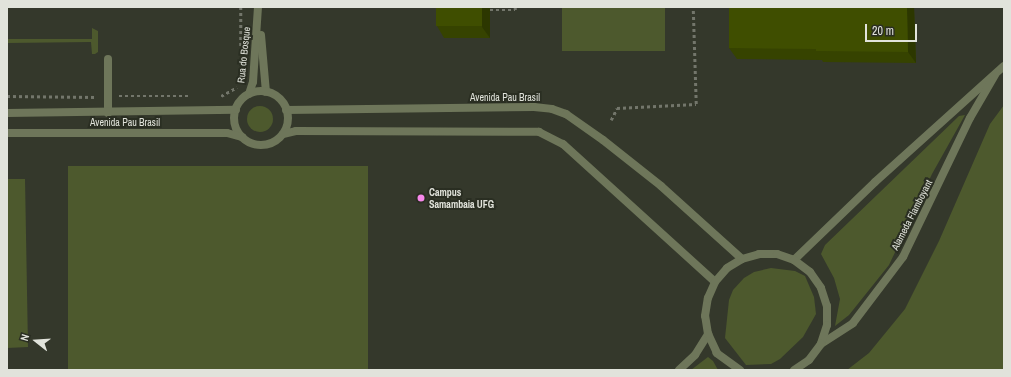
<!DOCTYPE html>
<html>
<head>
<meta charset="utf-8">
<style>
	body { margin:0 }
	#map { position:relative; width:1011px; height:377px; overflow:hidden; background:#34382b; font-family:"Archivo Narrow",sans-serif }
	div>[style] { position:absolute }
	.green>* { inset:0; background:#4d592d; transform-origin:0 0 }
	.round { border-radius:50% }
	.path>* { height:2.5px; margin-top:-1.25px; transform-origin:0; background:repeating-linear-gradient(90deg,#73766b 0 3px,transparent 0 6px) }
	.service>* { height:8px; margin:-4px; padding:0 4px; transform-origin:4px; border-radius:4px; background:#6e765a }
	.tertiary>* { height:8px; margin:-4px; padding:0 4px; transform-origin:4px; border-radius:4px; background:#6e765a }
	.tertiary>.ring { margin:-4px; padding:0; box-sizing:content-box; background:none; border:8px solid #6e765a; border-radius:50% }
	.wall>* { inset:0; background:#364300 }
	.shaded-wall>* { inset:0; background:#2c3700 }
	.building>* { inset:0; background:#3f4e00; transform-origin:0 0 }
	.dots>* { width:11px; height:11px; translate:-50% -50%; box-sizing:border-box; border:2px solid #2a2e22; border-radius:50% }
	span { translate:-50% -50%; white-space:nowrap; text-align:center; line-height:1.15; -webkit-text-stroke:4px #2a2e22; paint-order:stroke }
	.street-label { font-size:10px; color:#e1e3db }
	.poi-label { font-size:10px; color:#e1e3db; font-weight:700 }
	.left { translate:0 -50%; text-align:left }
	.frame { position:absolute; inset:0; border:8px solid #e1e3db; pointer-events:none }
	.north { position:absolute; left:16px; top:321px; width:40px; height:40px; -webkit-text-stroke:3px #2a2e22; paint-order:stroke; rotate:287deg; font-size:11px; font-weight:700; line-height:16px; text-align:center; color:#e1e3db }
	.north::after { content:''; display:block; margin:auto; width:14px; height:18px; background:#e1e3db; clip-path:polygon(50% 0,100% 100%,50% 72%,0 100%) }
	.scale { position:absolute; left:865px; top:24px; width:52px; height:18px; box-sizing:border-box; border:2px solid #e1e3db; border-top:0; padding-left:5px; font-size:12px; line-height:14px; white-space:nowrap; color:#e1e3db; -webkit-text-stroke:3px #2a2e22; paint-order:stroke }
</style>
</head>
<body>
<div id="map">
	<div class="green">
		<i style="left:562px;top:7px;width:103px;height:44px"></i>
		<i style="clip-path:polygon(92px 28px,98px 31px,98px 52px,95px 54px,92px 54px,91px 42px,7px 43px,7px 39px,92px 39px)"></i>
		<i style="clip-path:polygon(1004px 105px,1004px 370px,847px 370px,869px 353px,905px 309px,939px 241px,990px 124px)"></i>
		<i class="round" style="left:247px;top:106px;width:26px;height:26px"></i>
		<i style="clip-path:polygon(965px 115px,932px 174px,889px 265px,849px 315px,835px 326px,840px 299px,834px 278px,821px 254px,825px 245px,959px 116px)"></i>
		<i style="left:68px;top:166px;width:300px;height:204px"></i>
		<i style="clip-path:polygon(7px 179px,25px 179px,28px 347px,7px 348px)"></i>
		<i style="clip-path:polygon(771px 268px,795px 271px,805px 276px,814px 297px,816px 314px,803px 337px,780px 359px,771px 364px,746px 365px,725px 338px,729px 300px,733px 290px,744px 278px,754px 272px)"></i>
		<i style="clip-path:polygon(708px 357px,713px 361px,718px 370px,691px 370px)"></i>
	</div>
	<div class="path">
		<i style="left:241px;top:7px;width:40px;rotate:90deg"></i>
		<i style="left:490px;top:10px;width:25px"></i>
		<i style="left:515px;top:10px;width:3px;rotate:-90deg"></i>
		<i style="left:7px;top:96px;width:89px;rotate:0.6deg"></i>
		<i style="left:119px;top:96px;width:71px"></i>
		<i style="left:221px;top:96px;width:18px;rotate:-29deg"></i>
		<i style="left:611px;top:120px;width:13px;rotate:-63deg"></i>
		<i style="left:617px;top:108px;width:79px;rotate:-2.9deg"></i>
		<i style="left:696px;top:104px;width:97px;rotate:-91.8deg"></i>
	</div>
	<div class="service">
		<i style="left:108px;top:113px;width:54px;rotate:-90deg"></i>
	</div>
	<div class="tertiary">
		<i style="left:261px;top:35px;width:57px;rotate:85deg"></i>
		<i class="ring" style="left:234px;top:91px;width:46px;height:46px"></i>
		<i style="left:249px;top:94px;width:13px;rotate:-72deg"></i>
		<i style="left:253px;top:82px;width:75px;rotate:-86.2deg"></i>
		<i style="left:286px;top:110px;width:248px;rotate:-0.7deg"></i>
		<i style="left:534px;top:107px;width:18px;rotate:6deg"></i>
		<i style="left:552px;top:109px;width:15px;rotate:20deg"></i>
		<i style="left:566px;top:114px;width:45px;rotate:35.1deg"></i>
		<i style="left:603px;top:140px;width:74px;rotate:38.4deg"></i>
		<i style="left:661px;top:186px;width:109px;rotate:42deg"></i>
		<i style="left:7px;top:113px;width:229px;rotate:-0.8deg"></i>
		<i style="left:7px;top:133px;width:220px"></i>
		<i style="left:227px;top:133px;width:16px;rotate:15deg"></i>
		<i style="left:283px;top:134px;width:13px;rotate:-13deg"></i>
		<i style="left:296px;top:131px;width:243px;rotate:0.2deg"></i>
		<i style="left:539px;top:132px;width:27px;rotate:27deg"></i>
		<i style="left:563px;top:144px;width:205px;rotate:42.2deg"></i>
		<i style="left:794px;top:260px;width:112px;rotate:-43.9deg"></i>
		<i style="left:875px;top:182px;width:173px;rotate:-42deg"></i>
		<i style="left:821px;top:344px;width:38px;rotate:-33deg"></i>
		<i style="left:853px;top:323px;width:83px;rotate:-52.9deg"></i>
		<i style="left:903px;top:257px;width:154px;rotate:-64.3deg"></i>
		<i style="left:970px;top:118px;width:50px;rotate:-59.8deg"></i>
		<i style="left:679px;top:370px;width:22px;rotate:-43deg"></i>
		<i style="left:695px;top:355px;width:25px;rotate:-58deg"></i>
		<i style="left:740px;top:370px;width:29px;rotate:-144deg"></i>
		<i style="left:717px;top:353px;width:21px;rotate:-115deg"></i>
		<i style="left:708px;top:334px;width:18px;rotate:-99deg"></i>
		<i style="left:705px;top:316px;width:18px;rotate:-81deg"></i>
		<i style="left:708px;top:298px;width:17px;rotate:-66deg"></i>
		<i style="left:715px;top:282px;width:18px;rotate:-49deg"></i>
		<i style="left:727px;top:268px;width:17px;rotate:-31deg"></i>
		<i style="left:742px;top:259px;width:18px;rotate:-16deg"></i>
		<i style="left:759px;top:254px;width:18px"></i>
		<i style="left:777px;top:254px;width:18px;rotate:19deg"></i>
		<i style="left:794px;top:260px;width:20px;rotate:37deg"></i>
		<i style="left:810px;top:272px;width:19px;rotate:55deg"></i>
		<i style="left:821px;top:288px;width:19px;rotate:72deg"></i>
		<i style="left:827px;top:306px;width:19px;rotate:90deg"></i>
		<i style="left:827px;top:325px;width:20px;rotate:108deg"></i>
		<i style="left:821px;top:344px;width:20px;rotate:127deg"></i>
		<i style="left:809px;top:360px;width:18px;rotate:146deg"></i>
	</div>
	<div class="wall">
		<i style="clip-path:polygon(436px 7px,490px 7px,490px 38px,444px 38px,437px 26px)"></i>
		<i style="clip-path:polygon(729px 7px,914px 7px,916px 63px,823px 62px,822px 60px,737px 59px,729px 48px)"></i>
	</div>
	<div class="shaded-wall">
		<i style="clip-path:polygon(482px 7px,490px 7px,490px 38px,482px 27px)"></i>
		<i style="clip-path:polygon(907px 7px,914px 7px,916px 63px,908px 52px)"></i>
	</div>
	<div class="building">
		<i style="left:436px;top:7px;width:46px;height:19px"></i>
		<i style="clip-path:polygon(729px 7px,907px 7px,908px 52px,816px 51px,816px 49px,729px 48px)"></i>
	</div>
	<div class="dots">
		<i style="left:421px;top:198px;background:#f788eb"></i>
	</div>
	<div class="street-label">
		<span style="left:244px;top:55px;rotate:-84deg">Rua do Bosque</span>
		<span style="left:505px;top:98px">Avenida Pau Brasil</span>
		<span style="left:125px;top:123px">Avenida Pau Brasil</span>
		<span style="left:912px;top:215px;rotate:-63deg">Alameda Flamboyant</span>
	</div>
	<div class="poi-label">
		<span class="left" style="left:429px;top:198px">Campus<br>Samambaia UFG</span>
	</div>
	<div class="frame"></div>
	<div class="north">N</div>
	<div class="scale">20 m</div>
</div>
</body>
</html>
